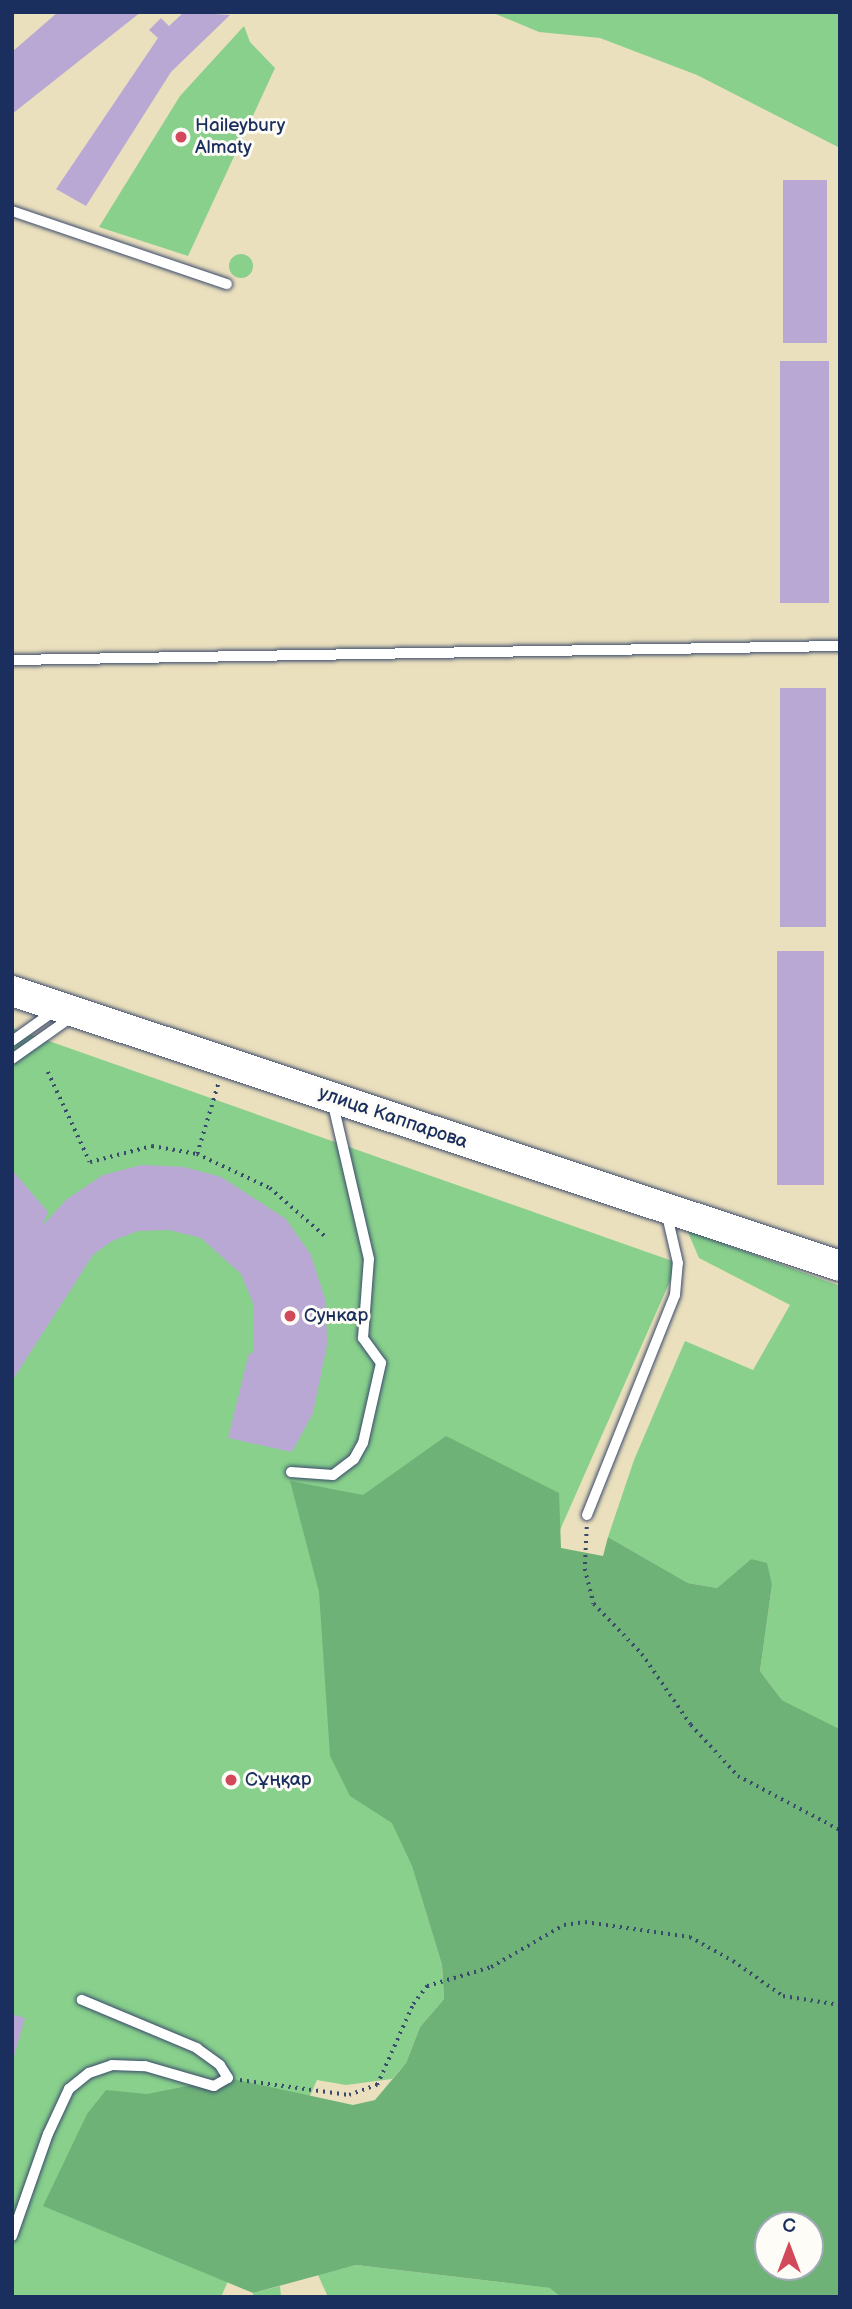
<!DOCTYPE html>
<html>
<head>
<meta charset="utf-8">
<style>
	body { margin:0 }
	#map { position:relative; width:852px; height:2309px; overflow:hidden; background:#ebe0bd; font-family:"Balsamiq Sans",sans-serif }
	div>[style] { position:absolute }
	.green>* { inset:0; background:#88d08c }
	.round { border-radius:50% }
	.forest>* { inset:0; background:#6eb278 }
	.building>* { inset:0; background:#b9a8d4; transform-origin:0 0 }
	.path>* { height:3.5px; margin-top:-1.75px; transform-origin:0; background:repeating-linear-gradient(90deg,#3a4a6c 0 2px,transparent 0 7px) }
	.roads { filter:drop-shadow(0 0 2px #3a4a6c) drop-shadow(0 0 2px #3a4a6c) }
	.lane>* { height:10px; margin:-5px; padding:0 5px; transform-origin:5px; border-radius:5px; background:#fff }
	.secondary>* { height:30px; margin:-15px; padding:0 15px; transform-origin:15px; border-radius:15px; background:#fff }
	.dots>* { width:19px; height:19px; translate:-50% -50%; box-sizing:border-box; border:4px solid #fdfcf7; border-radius:50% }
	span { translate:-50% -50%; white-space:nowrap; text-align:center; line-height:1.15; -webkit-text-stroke:6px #fdfcf7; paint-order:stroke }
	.poi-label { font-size:19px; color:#1b2f5e }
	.left { translate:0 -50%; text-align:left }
	.street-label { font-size:19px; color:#1b2f5e }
	.frame { position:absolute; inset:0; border:14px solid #1b2f5e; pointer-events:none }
	.north { position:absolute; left:754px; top:2211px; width:70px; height:70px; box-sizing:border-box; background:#fdfcf7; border:2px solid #a3aaba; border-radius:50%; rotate:0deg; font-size:19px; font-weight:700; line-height:28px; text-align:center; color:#1b2f5e }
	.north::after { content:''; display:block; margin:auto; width:24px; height:32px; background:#d1495b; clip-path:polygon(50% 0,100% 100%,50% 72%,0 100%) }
</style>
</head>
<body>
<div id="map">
	<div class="green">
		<i style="clip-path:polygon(491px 12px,840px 12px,840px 148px,697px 75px,600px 38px,539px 32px)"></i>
		<i style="clip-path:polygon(244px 26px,250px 42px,275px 68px,188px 256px,99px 227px,180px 96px)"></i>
		<i class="round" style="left:229px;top:254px;width:24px;height:24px"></i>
		<i style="clip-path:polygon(12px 1028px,678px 1263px,412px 1865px,442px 1965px,444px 1999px,420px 2027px,406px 2063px,392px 2079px,346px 2085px,317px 2080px,221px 2297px,12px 2297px)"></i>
		<i style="clip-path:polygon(687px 1230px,840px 1286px,840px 1729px,782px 1700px,760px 1671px,772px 1585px,751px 1559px,717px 1588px,688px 1583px,608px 1537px,634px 1460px,685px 1341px,753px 1370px,790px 1305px,699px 1258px)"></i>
		<i style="clip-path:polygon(356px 2265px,551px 2288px,561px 2297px,328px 2297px,318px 2275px)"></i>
		<i style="clip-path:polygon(280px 2286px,281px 2297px,254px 2297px,253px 2293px)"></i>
	</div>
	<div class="forest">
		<i style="clip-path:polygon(evenodd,446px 1436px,559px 1493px,561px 1548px,603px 1556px,608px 1537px,688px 1583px,717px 1588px,751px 1559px,767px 1563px,772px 1585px,760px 1671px,782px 1700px,840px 1729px,840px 2297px,561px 2297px,550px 2288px,356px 2265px,253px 2293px,43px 2206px,87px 2114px,106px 2090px,147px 2094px,228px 2078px,353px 2105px,375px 2100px,406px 2063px,420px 2027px,444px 1999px,442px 1965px,412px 1866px,392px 1823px,350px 1796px,330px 1756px,319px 1592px,290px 1481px,363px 1495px,446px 1436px,768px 2225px,810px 2225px,810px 2267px,768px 2267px,768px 2225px)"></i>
	</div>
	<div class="building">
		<i style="clip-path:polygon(58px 12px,141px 12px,12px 114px,12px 52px)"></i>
		<i style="clip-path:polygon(184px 12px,230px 15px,171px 72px,86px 206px,56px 189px,158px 38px,149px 30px,161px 18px,169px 26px)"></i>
		<i style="left:827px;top:180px;width:163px;height:44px;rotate:90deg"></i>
		<i style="left:829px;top:361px;width:242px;height:49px;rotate:90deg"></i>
		<i style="left:780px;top:688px;width:46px;height:239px"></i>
		<i style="left:824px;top:951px;width:234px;height:47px;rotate:90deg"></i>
		<i style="clip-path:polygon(142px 1165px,184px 1167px,221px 1177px,286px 1219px,311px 1255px,326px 1302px,327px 1345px,313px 1413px,292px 1452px,228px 1438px,249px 1353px,253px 1353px,253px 1303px,241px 1274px,201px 1238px,169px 1230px,138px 1231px,112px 1241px,93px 1255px,12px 1381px,12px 1170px,48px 1212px,43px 1225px,67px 1199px,103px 1175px)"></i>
		<i style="clip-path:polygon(12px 2014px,25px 2018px,13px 2060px,12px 2060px)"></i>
	</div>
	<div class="path">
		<i style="left:48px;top:1072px;width:99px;rotate:65deg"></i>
		<i style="left:90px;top:1162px;width:64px;rotate:-14.5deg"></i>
		<i style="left:152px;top:1146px;width:46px;rotate:10.1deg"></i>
		<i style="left:197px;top:1154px;width:73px;rotate:-73.3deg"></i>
		<i style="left:197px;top:1154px;width:81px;rotate:25deg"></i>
		<i style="left:270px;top:1188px;width:74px;rotate:41.2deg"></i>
		<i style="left:587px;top:1527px;width:42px;rotate:92.7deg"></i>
		<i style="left:585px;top:1569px;width:36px;rotate:76deg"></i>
		<i style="left:594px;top:1604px;width:69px;rotate:46.2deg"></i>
		<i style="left:642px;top:1654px;width:86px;rotate:55.4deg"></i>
		<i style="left:691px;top:1725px;width:69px;rotate:47.3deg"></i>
		<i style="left:738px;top:1776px;width:115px;rotate:27.9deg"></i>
		<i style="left:240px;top:2080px;width:110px;rotate:7.8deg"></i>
		<i style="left:349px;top:2095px;width:30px;rotate:-20deg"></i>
		<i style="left:377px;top:2085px;width:89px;rotate:-66deg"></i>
		<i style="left:413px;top:2004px;width:23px;rotate:-52deg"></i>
		<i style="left:427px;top:1986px;width:67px;rotate:-16.5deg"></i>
		<i style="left:491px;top:1967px;width:84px;rotate:-29.9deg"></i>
		<i style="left:564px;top:1925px;width:21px;rotate:-8deg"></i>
		<i style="left:585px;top:1922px;width:106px;rotate:8.1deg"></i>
		<i style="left:690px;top:1937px;width:49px;rotate:29.2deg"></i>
		<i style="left:733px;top:1961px;width:61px;rotate:35deg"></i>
		<i style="left:783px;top:1996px;width:58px;rotate:9deg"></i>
	</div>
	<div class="roads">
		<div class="lane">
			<i style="left:12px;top:211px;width:227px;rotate:18.8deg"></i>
			<i style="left:12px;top:660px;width:828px;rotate:-0.97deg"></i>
			<i style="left:12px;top:1041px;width:55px;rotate:-35.4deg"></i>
			<i style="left:12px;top:1059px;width:75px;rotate:-35.2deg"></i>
			<i style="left:291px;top:1472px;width:42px;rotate:4.1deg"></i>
			<i style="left:333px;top:1475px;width:26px;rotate:-37deg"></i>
			<i style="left:354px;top:1459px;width:18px;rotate:-61deg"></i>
			<i style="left:363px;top:1443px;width:82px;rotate:-77.3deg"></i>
			<i style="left:381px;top:1363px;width:31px;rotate:-126deg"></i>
			<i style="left:363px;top:1338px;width:79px;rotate:-85.7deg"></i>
			<i style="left:369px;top:1259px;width:163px;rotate:-103.1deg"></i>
			<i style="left:587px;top:1515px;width:237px;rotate:-68.2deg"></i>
			<i style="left:675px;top:1295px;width:32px;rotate:-85deg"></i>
			<i style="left:678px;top:1263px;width:53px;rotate:-103deg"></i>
			<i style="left:12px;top:2236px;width:108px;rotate:-70.6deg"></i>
			<i style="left:48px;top:2134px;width:50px;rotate:-65deg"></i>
			<i style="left:69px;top:2089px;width:26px;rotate:-39deg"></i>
			<i style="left:89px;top:2073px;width:24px;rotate:-19deg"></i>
			<i style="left:112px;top:2065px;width:33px;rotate:2deg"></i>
			<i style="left:145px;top:2066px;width:72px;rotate:16.2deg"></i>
			<i style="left:214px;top:2086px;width:16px;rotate:-30deg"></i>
			<i style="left:228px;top:2078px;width:15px;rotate:-122deg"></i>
			<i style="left:220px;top:2065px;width:29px;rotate:-144deg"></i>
			<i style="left:197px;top:2048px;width:125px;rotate:-157.3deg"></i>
		</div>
		<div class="secondary">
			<i style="left:12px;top:991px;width:872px;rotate:18.37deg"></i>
		</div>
	</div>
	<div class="dots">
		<i style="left:181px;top:137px;background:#d1495b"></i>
		<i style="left:290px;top:1316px;background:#d1495b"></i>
		<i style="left:231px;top:1780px;background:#d1495b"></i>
	</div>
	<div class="poi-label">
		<span class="left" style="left:195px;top:137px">Haileybury<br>Almaty</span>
		<span class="left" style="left:304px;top:1316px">Сункар</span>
		<span class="left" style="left:245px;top:1780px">Сұңқар</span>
	</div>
	<div class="street-label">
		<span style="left:393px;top:1118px;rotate:19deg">улица Каппарова</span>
	</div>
	<div class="frame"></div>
	<div class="north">С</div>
</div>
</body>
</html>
